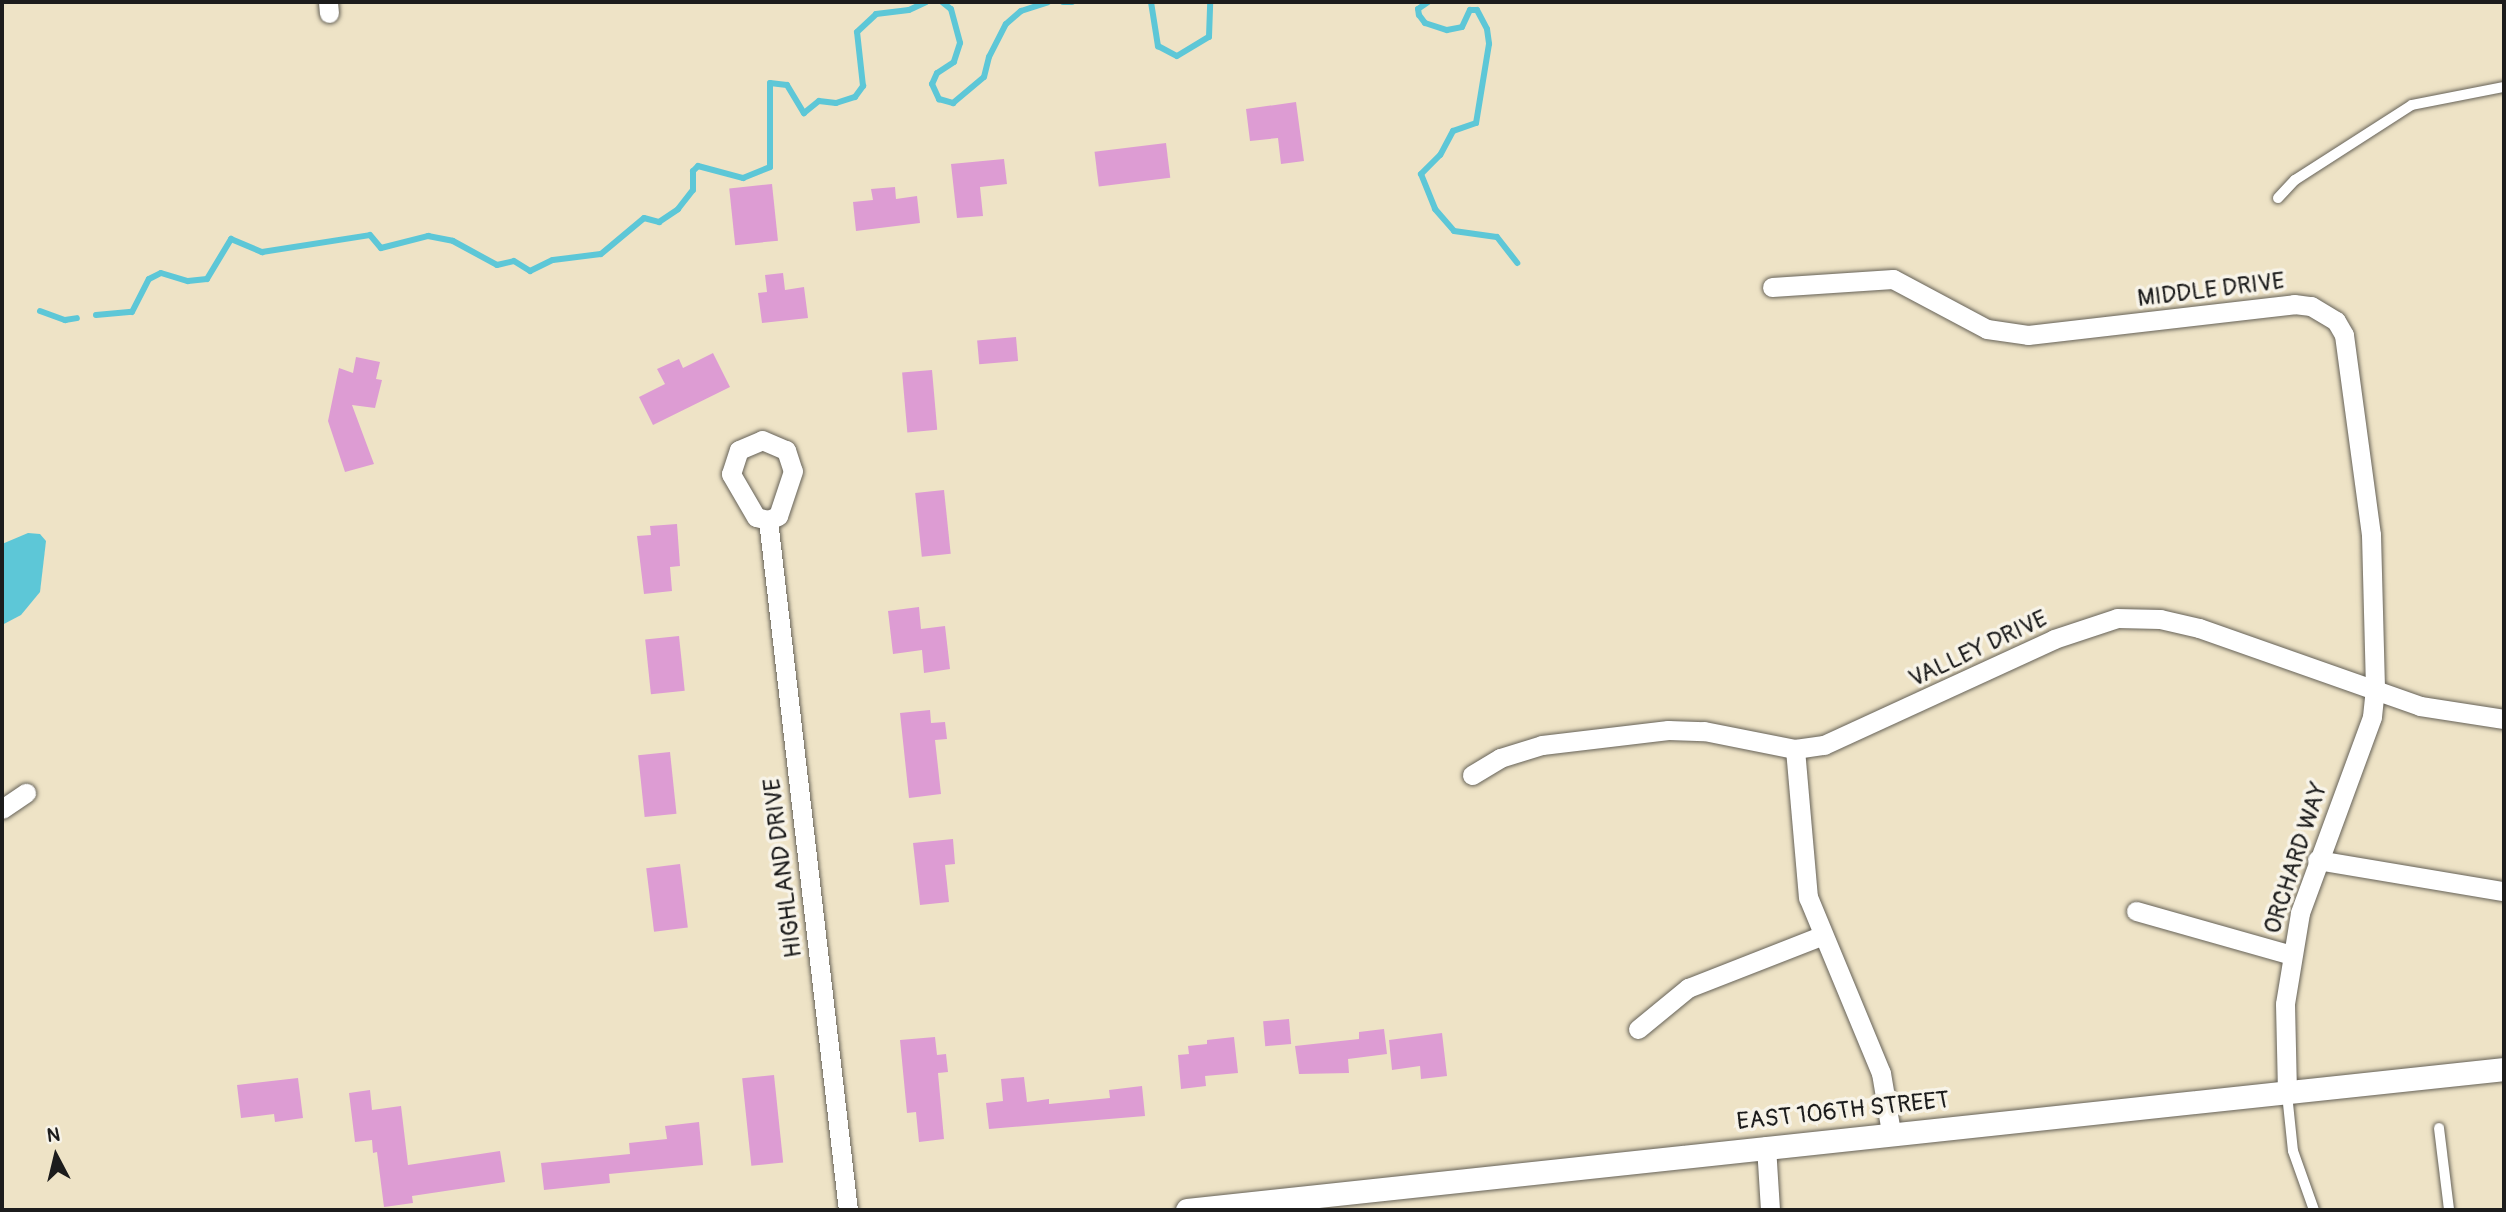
<!DOCTYPE html>
<html>
<head>
<meta charset="utf-8">
<style>
	body { margin:0 }
	#map { position:relative; width:2506px; height:1212px; overflow:hidden; background:#eee3c6; font-family:Pangolin,sans-serif }
	div>[style] { position:absolute }
	.water>* { inset:0; background:#5dc7d7 }
	.stream>* { height:6px; margin:-3px; padding:0 3px; transform-origin:3px; border-radius:3px; background:#5dc7d7 }
	.building>* { inset:0; background:#dd9cd3; transform-origin:0 0 }
	.roads { filter:drop-shadow(0 0 2px #666258) drop-shadow(0 0 2px #666258) }
	.service>* { height:10px; margin:-5px; padding:0 5px; transform-origin:5px; border-radius:5px; background:#fff }
	.minor>* { height:19px; margin:-9.5px; padding:0 9.5px; transform-origin:9.5px; border-radius:9.5px; background:#fff }
	.tertiary>* { height:23px; margin:-11.5px; padding:0 11.5px; transform-origin:11.5px; border-radius:11.5px; background:#fff }
	span { translate:-50% -50%; white-space:nowrap; text-align:center; line-height:1.15; -webkit-text-stroke:7px #f7f3e8; paint-order:stroke }
	.street-label { font-size:24px; color:#1c1c1c }
	.frame { position:absolute; inset:0; border:4px solid #1c1c1c; pointer-events:none }
	.north { position:absolute; left:21px; top:1121px; width:70px; height:70px; -webkit-text-stroke:5px #f7f3e8; paint-order:stroke; rotate:353deg; font-size:19px; font-weight:700; line-height:28px; text-align:center; color:#1c1c1c }
	.north::after { content:''; display:block; margin:auto; width:24px; height:32px; background:#1c1c1c; clip-path:polygon(50% 0,100% 100%,50% 72%,0 100%) }
</style>
</head>
<body>
<div id="map">
	<div class="water">
		<i style="clip-path:polygon(28px 533px,40px 534px,46px 541px,40px 592px,21px 615px,2px 625px,2px 544px)"></i>
	</div>
	<div class="stream">
		<i style="left:942px;top:2px;width:11px;rotate:38deg"></i>
		<i style="left:951px;top:9px;width:35px;rotate:75deg"></i>
		<i style="left:960px;top:43px;width:20px;rotate:108deg"></i>
		<i style="left:954px;top:62px;width:20px;rotate:147deg"></i>
		<i style="left:937px;top:73px;width:12px;rotate:114deg"></i>
		<i style="left:932px;top:84px;width:17px;rotate:65deg"></i>
		<i style="left:939px;top:99px;width:15px;rotate:16deg"></i>
		<i style="left:953px;top:103px;width:40px;rotate:-40deg"></i>
		<i style="left:984px;top:77px;width:21px;rotate:-76deg"></i>
		<i style="left:989px;top:57px;width:37px;rotate:-63deg"></i>
		<i style="left:1006px;top:24px;width:20px;rotate:-41deg"></i>
		<i style="left:1021px;top:11px;width:28px;rotate:-18deg"></i>
		<i style="left:1063px;top:2px;width:9px"></i>
		<i style="left:1151px;top:2px;width:45px;rotate:81deg"></i>
		<i style="left:1158px;top:46px;width:21px;rotate:28deg"></i>
		<i style="left:1177px;top:56px;width:37px;rotate:-31deg"></i>
		<i style="left:1209px;top:37px;width:35px;rotate:-88deg"></i>
		<i style="left:1428px;top:2px;width:12px;rotate:145deg"></i>
		<i style="left:1418px;top:9px;width:6px;rotate:81deg"></i>
		<i style="left:1419px;top:15px;width:10px;rotate:53deg"></i>
		<i style="left:1425px;top:23px;width:23px;rotate:18deg"></i>
		<i style="left:1447px;top:30px;width:15px;rotate:-11deg"></i>
		<i style="left:1462px;top:27px;width:19px;rotate:-65deg"></i>
		<i style="left:1470px;top:10px;width:7px"></i>
		<i style="left:1477px;top:10px;width:21px;rotate:62deg"></i>
		<i style="left:1487px;top:29px;width:15px;rotate:82deg"></i>
		<i style="left:1489px;top:44px;width:80px;rotate:99.3deg"></i>
		<i style="left:1476px;top:123px;width:24px;rotate:161deg"></i>
		<i style="left:1453px;top:131px;width:27px;rotate:118deg"></i>
		<i style="left:1440px;top:155px;width:27px;rotate:135deg"></i>
		<i style="left:1421px;top:174px;width:38px;rotate:68deg"></i>
		<i style="left:1435px;top:209px;width:29px;rotate:49deg"></i>
		<i style="left:1454px;top:231px;width:43px;rotate:7.9deg"></i>
		<i style="left:1497px;top:237px;width:33px;rotate:52deg"></i>
		<i style="left:40px;top:311px;width:27px;rotate:20deg"></i>
		<i style="left:65px;top:320px;width:12px;rotate:-9deg"></i>
		<i style="left:96px;top:315px;width:36px;rotate:-5deg"></i>
		<i style="left:132px;top:312px;width:37px;rotate:-63deg"></i>
		<i style="left:149px;top:279px;width:13px;rotate:-27deg"></i>
		<i style="left:161px;top:273px;width:28px;rotate:17deg"></i>
		<i style="left:188px;top:281px;width:19px;rotate:-6deg"></i>
		<i style="left:207px;top:279px;width:47px;rotate:-59deg"></i>
		<i style="left:231px;top:239px;width:34px;rotate:23deg"></i>
		<i style="left:262px;top:252px;width:109px;rotate:-8.9deg"></i>
		<i style="left:370px;top:235px;width:17px;rotate:50deg"></i>
		<i style="left:381px;top:248px;width:49px;rotate:-14.3deg"></i>
		<i style="left:428px;top:236px;width:25px;rotate:11deg"></i>
		<i style="left:453px;top:241px;width:50px;rotate:28.6deg"></i>
		<i style="left:497px;top:265px;width:17px;rotate:-13deg"></i>
		<i style="left:514px;top:261px;width:19px;rotate:32deg"></i>
		<i style="left:530px;top:271px;width:25px;rotate:-26deg"></i>
		<i style="left:553px;top:260px;width:48px;rotate:-7.1deg"></i>
		<i style="left:601px;top:254px;width:56px;rotate:-39.9deg"></i>
		<i style="left:644px;top:218px;width:16px;rotate:15deg"></i>
		<i style="left:659px;top:222px;width:23px;rotate:-34deg"></i>
		<i style="left:678px;top:209px;width:24px;rotate:-52deg"></i>
		<i style="left:693px;top:190px;width:19px;rotate:-90deg"></i>
		<i style="left:693px;top:171px;width:7px;rotate:-45deg"></i>
		<i style="left:698px;top:166px;width:47px;rotate:14.9deg"></i>
		<i style="left:743px;top:178px;width:29px;rotate:-22deg"></i>
		<i style="left:770px;top:167px;width:84px;rotate:-90deg"></i>
		<i style="left:770px;top:83px;width:17px;rotate:7deg"></i>
		<i style="left:787px;top:85px;width:33px;rotate:59deg"></i>
		<i style="left:804px;top:113px;width:19px;rotate:-39deg"></i>
		<i style="left:819px;top:101px;width:17px;rotate:7deg"></i>
		<i style="left:836px;top:103px;width:20px;rotate:-18deg"></i>
		<i style="left:855px;top:97px;width:14px;rotate:-54deg"></i>
		<i style="left:863px;top:86px;width:54px;rotate:-96.3deg"></i>
		<i style="left:857px;top:32px;width:26px;rotate:-43deg"></i>
		<i style="left:876px;top:14px;width:33px;rotate:-7deg"></i>
		<i style="left:909px;top:10px;width:19px;rotate:-25deg"></i>
	</div>
	<div class="building">
		<i style="clip-path:polygon(1296px 102px,1304px 161px,1281px 164px,1278px 138px,1250px 141px,1246px 109px)"></i>
		<i style="left:1166px;top:143px;width:35px;height:72px;rotate:83deg"></i>
		<i style="clip-path:polygon(1004px 159px,1007px 184px,980px 187px,983px 216px,957px 218px,951px 164px)"></i>
		<i style="left:772px;top:184px;width:57px;height:43px;rotate:84deg"></i>
		<i style="clip-path:polygon(895px 187px,896px 199px,917px 196px,920px 223px,856px 231px,853px 202px,873px 200px,871px 189px)"></i>
		<i style="clip-path:polygon(783px 273px,785px 290px,804px 287px,808px 318px,762px 323px,758px 293px,767px 292px,765px 275px)"></i>
		<i style="left:1016px;top:337px;width:24px;height:39px;rotate:85deg"></i>
		<i style="clip-path:polygon(713px 353px,730px 387px,653px 425px,639px 397px,665px 384px,657px 369px,679px 359px,683px 368px)"></i>
		<i style="clip-path:polygon(356px 357px,380px 362px,376px 379px,382px 380px,375px 408px,352px 405px,374px 464px,345px 472px,328px 421px,339px 368px,353px 373px)"></i>
		<i style="left:932px;top:370px;width:60px;height:30px;rotate:85deg"></i>
		<i style="left:944px;top:490px;width:64px;height:29px;rotate:84deg"></i>
		<i style="clip-path:polygon(677px 524px,680px 566px,670px 567px,672px 591px,644px 594px,637px 536px,651px 535px,650px 526px)"></i>
		<i style="clip-path:polygon(919px 607px,921px 629px,945px 626px,950px 669px,924px 673px,922px 650px,893px 654px,888px 611px)"></i>
		<i style="left:679px;top:636px;width:55px;height:34px;rotate:84deg"></i>
		<i style="clip-path:polygon(930px 710px,931px 723px,945px 722px,947px 739px,935px 740px,941px 794px,909px 798px,900px 713px)"></i>
		<i style="left:670px;top:752px;width:62px;height:32px;rotate:84deg"></i>
		<i style="clip-path:polygon(953px 839px,955px 864px,945px 865px,949px 902px,920px 905px,913px 843px)"></i>
		<i style="left:680px;top:864px;width:64px;height:34px;rotate:83deg"></i>
		<i style="left:1289px;top:1019px;width:25px;height:26px;rotate:85deg"></i>
		<i style="clip-path:polygon(1384px 1029px,1387px 1054px,1348px 1059px,1349px 1073px,1299px 1074px,1295px 1046px,1359px 1039px,1359px 1032px)"></i>
		<i style="clip-path:polygon(1442px 1033px,1447px 1076px,1421px 1079px,1420px 1066px,1392px 1070px,1389px 1040px)"></i>
		<i style="clip-path:polygon(935px 1037px,937px 1055px,946px 1054px,948px 1072px,938px 1073px,944px 1139px,919px 1142px,916px 1112px,907px 1113px,900px 1040px)"></i>
		<i style="clip-path:polygon(1234px 1037px,1238px 1073px,1205px 1076px,1206px 1086px,1181px 1089px,1178px 1055px,1189px 1054px,1188px 1046px,1207px 1044px,1207px 1040px)"></i>
		<i style="left:774px;top:1075px;width:88px;height:32px;rotate:84deg"></i>
		<i style="clip-path:polygon(1024px 1077px,1027px 1102px,1049px 1099px,1049px 1104px,1110px 1098px,1109px 1090px,1142px 1086px,1145px 1116px,989px 1129px,986px 1103px,1003px 1101px,1001px 1079px)"></i>
		<i style="clip-path:polygon(298px 1078px,303px 1118px,275px 1122px,274px 1114px,241px 1118px,237px 1085px)"></i>
		<i style="clip-path:polygon(370px 1090px,372px 1110px,401px 1106px,408px 1165px,500px 1151px,505px 1182px,412px 1196px,413px 1203px,384px 1207px,377px 1152px,373px 1153px,372px 1140px,355px 1142px,349px 1093px)"></i>
		<i style="clip-path:polygon(699px 1122px,703px 1165px,609px 1174px,610px 1183px,544px 1190px,541px 1163px,630px 1154px,629px 1143px,667px 1139px,665px 1126px)"></i>
	</div>
	<div class="roads">
		<div class="service">
			<i style="left:2278px;top:198px;width:25px;rotate:-47deg"></i>
			<i style="left:2295px;top:180px;width:139px;rotate:-32.7deg"></i>
			<i style="left:2412px;top:105px;width:94px;rotate:-11.1deg"></i>
			<i style="left:2287px;top:1094px;width:57px;rotate:84deg"></i>
			<i style="left:2293px;top:1151px;width:63px;rotate:70.4deg"></i>
			<i style="left:2439px;top:1128px;width:83px;rotate:83deg"></i>
		</div>
		<div class="minor">
			<i style="left:328px;top:2px;width:11px;rotate:85deg"></i>
			<i style="left:1772px;top:287px;width:121px;rotate:-3.8deg"></i>
			<i style="left:1893px;top:279px;width:106px;rotate:28deg"></i>
			<i style="left:1987px;top:329px;width:41px;rotate:8.3deg"></i>
			<i style="left:2028px;top:335px;width:268px;rotate:-6.6deg"></i>
			<i style="left:2294px;top:304px;width:17px;rotate:7deg"></i>
			<i style="left:2311px;top:306px;width:29px;rotate:31deg"></i>
			<i style="left:2336px;top:321px;width:16px;rotate:60deg"></i>
			<i style="left:2344px;top:335px;width:202px;rotate:82.3deg"></i>
			<i style="left:2371px;top:535px;width:153px;rotate:88.5deg"></i>
			<i style="left:2375px;top:688px;width:29px;rotate:96deg"></i>
			<i style="left:2372px;top:717px;width:209px;rotate:110.2deg"></i>
			<i style="left:2300px;top:913px;width:92px;rotate:99.4deg"></i>
			<i style="left:2285px;top:1004px;width:86px;rotate:88.7deg"></i>
			<i style="left:762px;top:440px;width:26px;rotate:23deg"></i>
			<i style="left:786px;top:450px;width:22px;rotate:72deg"></i>
			<i style="left:793px;top:471px;width:47px;rotate:108.4deg"></i>
			<i style="left:778px;top:516px;width:11px;rotate:158deg"></i>
			<i style="left:768px;top:520px;width:12px;rotate:-166deg"></i>
			<i style="left:756px;top:517px;width:50px;rotate:-120.2deg"></i>
			<i style="left:731px;top:474px;width:25px;rotate:-72deg"></i>
			<i style="left:739px;top:450px;width:25px;rotate:-23deg"></i>
			<i style="left:768px;top:520px;width:695px;rotate:83.39deg"></i>
			<i style="left:1795px;top:749px;width:149px;rotate:85deg"></i>
			<i style="left:1808px;top:897px;width:191px;rotate:67.5deg"></i>
			<i style="left:1881px;top:1073px;width:60px;rotate:80.4deg"></i>
			<i style="left:1472px;top:775px;width:33px;rotate:-31deg"></i>
			<i style="left:1500px;top:758px;width:44px;rotate:-17.2deg"></i>
			<i style="left:1542px;top:745px;width:127px;rotate:-6.8deg"></i>
			<i style="left:1668px;top:730px;width:36px;rotate:2deg"></i>
			<i style="left:1704px;top:731px;width:93px;rotate:11.2deg"></i>
			<i style="left:1795px;top:749px;width:29px;rotate:-8deg"></i>
			<i style="left:1824px;top:745px;width:253px;rotate:-24.7deg"></i>
			<i style="left:2054px;top:639px;width:66px;rotate:-18.4deg"></i>
			<i style="left:2117px;top:618px;width:43px;rotate:1.3deg"></i>
			<i style="left:2160px;top:619px;width:40px;rotate:13deg"></i>
			<i style="left:2199px;top:628px;width:234px;rotate:19.4deg"></i>
			<i style="left:2420px;top:706px;width:85px;rotate:8.8deg"></i>
			<i style="left:2px;top:809px;width:29px;rotate:-34deg"></i>
			<i style="left:2317px;top:860px;width:188px;rotate:9.5deg"></i>
			<i style="left:2136px;top:911px;width:161px;rotate:15.8deg"></i>
			<i style="left:1638px;top:1029px;width:65px;rotate:-39.4deg"></i>
			<i style="left:1688px;top:988px;width:143px;rotate:-21.4deg"></i>
			<i style="left:1766px;top:1146px;width:64px;rotate:86.4deg"></i>
		</div>
		<div class="tertiary">
			<i style="left:1187px;top:1210px;width:1325px;rotate:-6.11deg"></i>
		</div>
	</div>
	<div class="street-label">
		<span style="left:2211px;top:290px;rotate:-7deg">MIDDLE DRIVE</span>
		<span style="left:1978px;top:649px;rotate:-25deg">VALLEY DRIVE</span>
		<span style="left:2296px;top:858px;rotate:-72deg">ORCHARD WAY</span>
		<span style="left:783px;top:868px;rotate:-97deg">HIGHLAND DRIVE</span>
		<span style="left:1843px;top:1111px;rotate:-6deg">EAST 106TH STREET</span>
	</div>
	<div class="frame"></div>
	<div class="north">N</div>
</div>
</body>
</html>
